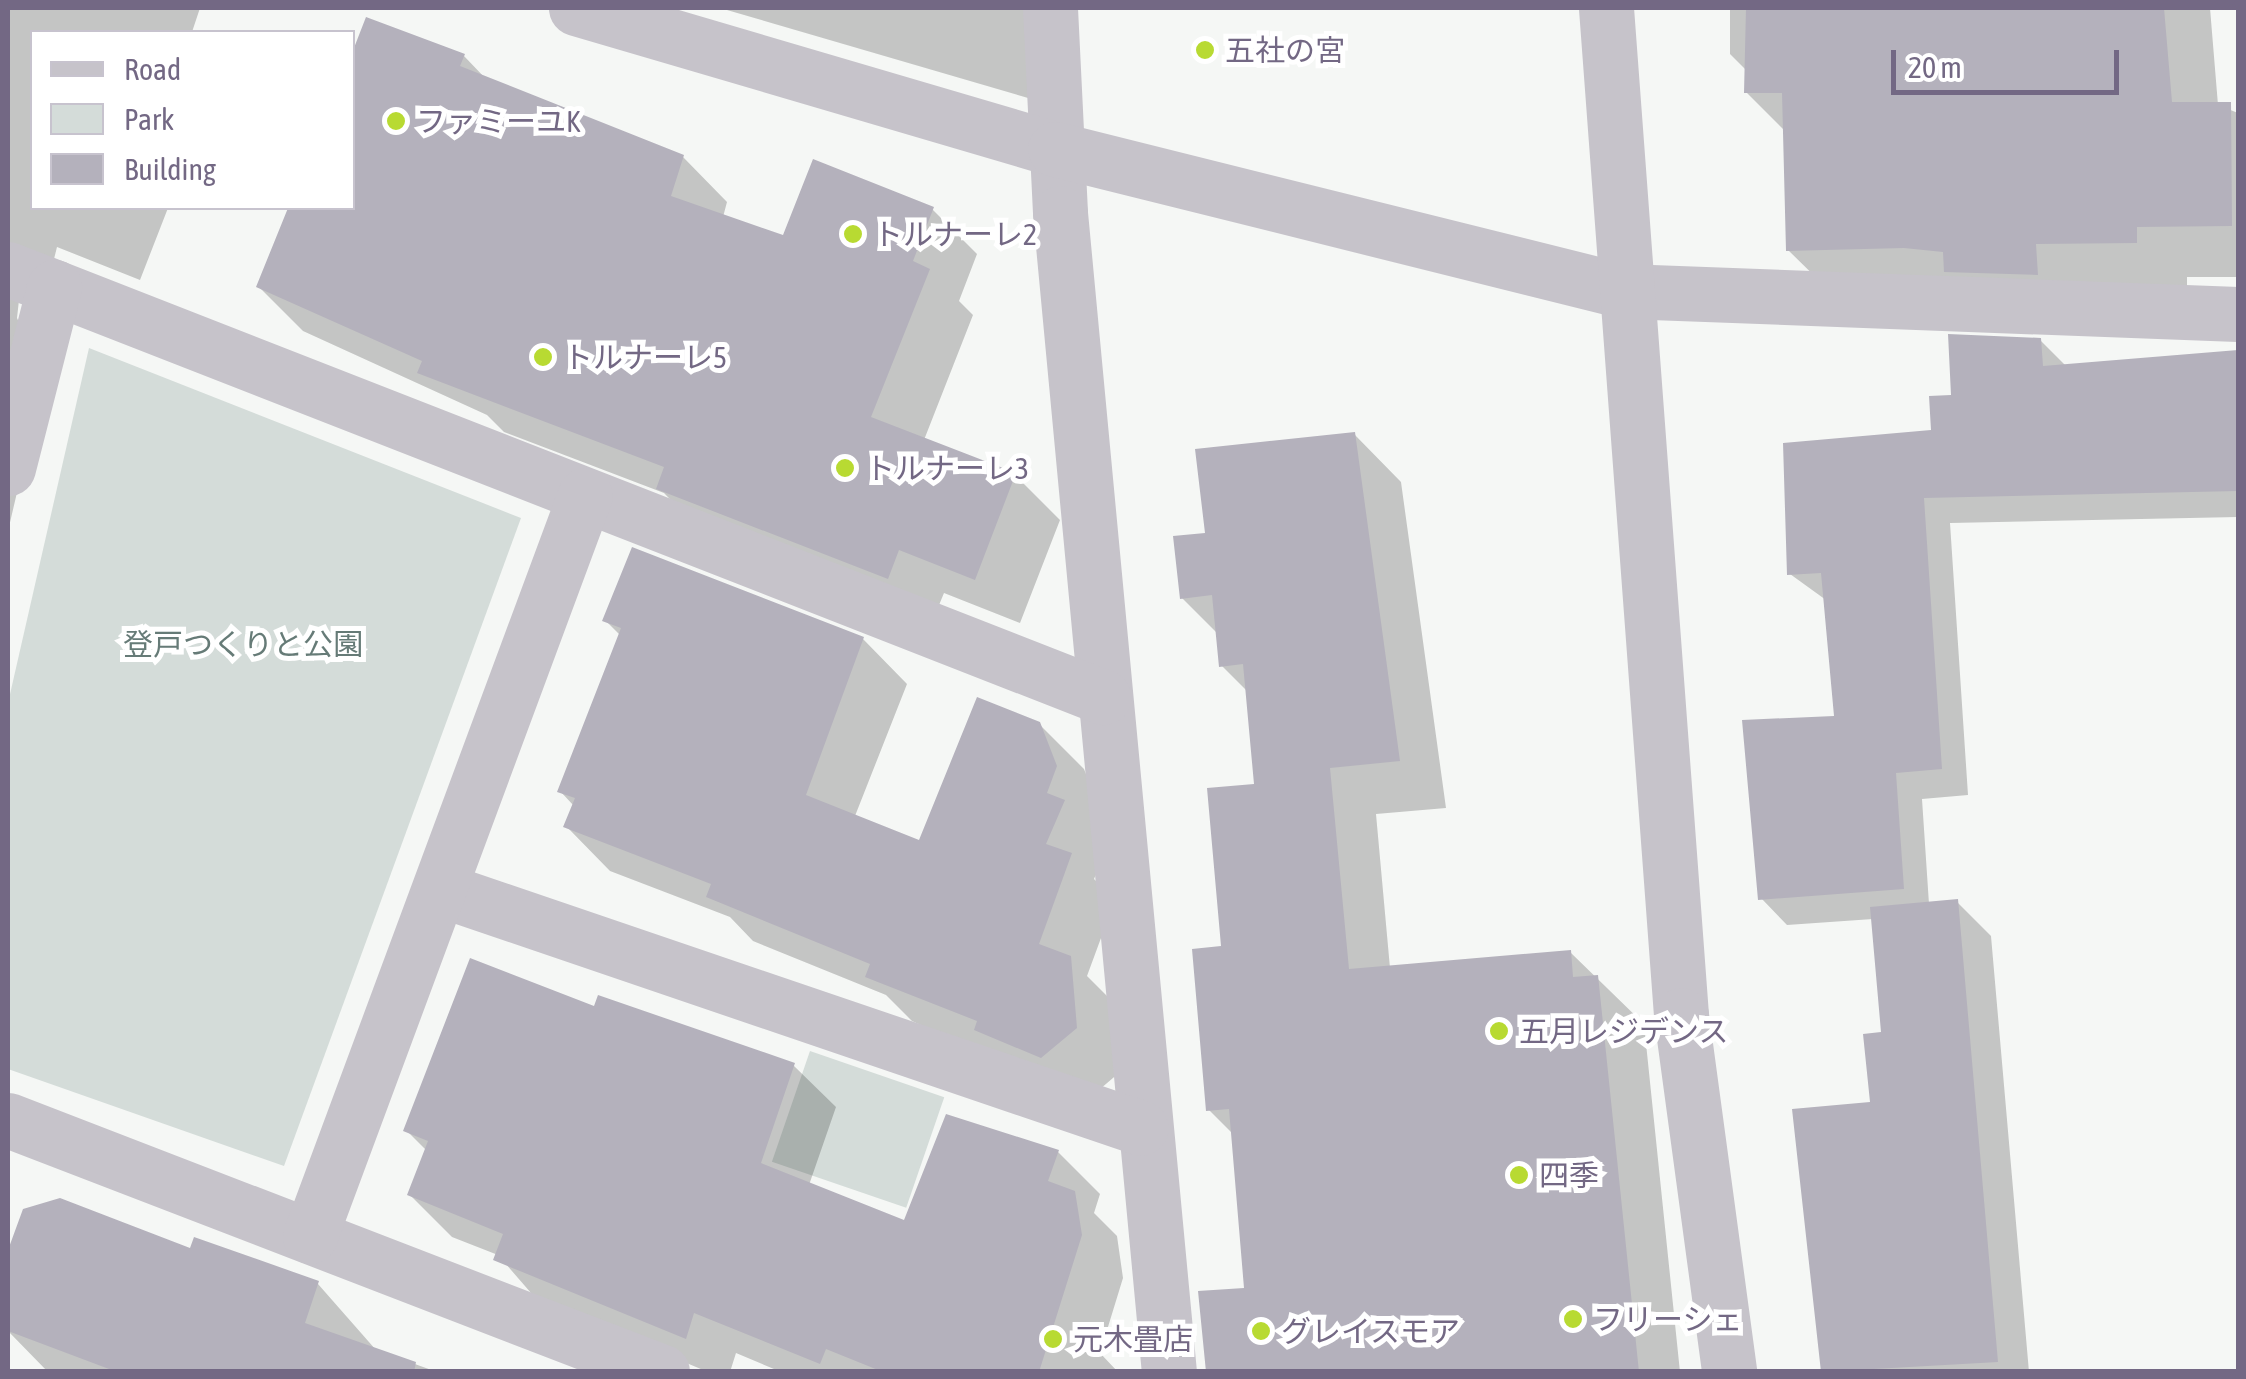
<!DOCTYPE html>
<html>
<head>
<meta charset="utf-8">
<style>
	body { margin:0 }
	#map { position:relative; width:2246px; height:1379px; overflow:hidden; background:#f5f7f5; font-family:"Asap Condensed","Noto Sans JP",sans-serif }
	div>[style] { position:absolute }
	.green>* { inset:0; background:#d4dcd9; transform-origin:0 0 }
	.shadow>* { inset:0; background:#0003 }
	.building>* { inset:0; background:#b4b1bc }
	.minor>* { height:55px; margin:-27.5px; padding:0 27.5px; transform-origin:27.5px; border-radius:27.5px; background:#c6c3ca }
	.tertiary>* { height:55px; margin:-27.5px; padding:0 27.5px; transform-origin:27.5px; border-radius:27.5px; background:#c6c3ca }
	.dots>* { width:28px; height:28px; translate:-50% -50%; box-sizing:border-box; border:5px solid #fff; border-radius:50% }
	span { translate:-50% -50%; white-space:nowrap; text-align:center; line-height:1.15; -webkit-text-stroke:10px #fff; paint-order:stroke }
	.poi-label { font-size:30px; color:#736884 }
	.left { translate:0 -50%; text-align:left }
	.park-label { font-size:30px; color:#667b77 }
	.frame { position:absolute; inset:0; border:10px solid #736884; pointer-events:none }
	.legend { position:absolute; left:30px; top:30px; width:325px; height:180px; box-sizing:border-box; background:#fff; border:2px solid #c7c3ce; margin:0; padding:12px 18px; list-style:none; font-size:30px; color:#736884 }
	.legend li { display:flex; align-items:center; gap:20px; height:50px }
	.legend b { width:50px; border:2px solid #c7c3ce }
	.scale { position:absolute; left:1891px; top:50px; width:228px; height:45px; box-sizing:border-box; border:5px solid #736884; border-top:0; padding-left:12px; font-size:30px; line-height:35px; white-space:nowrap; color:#736884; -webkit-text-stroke:8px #fff; paint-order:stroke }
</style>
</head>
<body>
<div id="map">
	<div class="green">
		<i style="clip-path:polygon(89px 348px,521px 518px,284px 1166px,8px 1069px,8px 703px)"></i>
		<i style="left:810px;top:1051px;width:142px;height:117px;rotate:19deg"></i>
	</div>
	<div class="shadow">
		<i style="clip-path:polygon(8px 8px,200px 8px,192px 32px,32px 32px,32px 208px,168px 208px,140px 280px,57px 247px,49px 279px,19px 300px,17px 318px,44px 377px,8px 531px)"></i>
		<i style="clip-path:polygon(720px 8px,1060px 8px,1035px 100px)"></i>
		<i style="clip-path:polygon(1730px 8px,2210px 8px,2218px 105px,2238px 113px,2238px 277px,2187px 277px,2187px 293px,1840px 301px,1788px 250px,1785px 131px,1746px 92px,1747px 71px,1730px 54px)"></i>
		<i style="clip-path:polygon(464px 56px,487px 80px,683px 157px,727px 202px,723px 217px,785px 238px,933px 210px,977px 254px,959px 301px,973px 315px,924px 440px,1015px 475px,1060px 520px,1020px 623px,944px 593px,932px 622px,703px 533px,664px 493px,504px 432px,487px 415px,303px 331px,258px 286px,291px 208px,352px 208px)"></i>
		<i style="clip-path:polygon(2040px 340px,2067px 367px,2238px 353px,2238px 517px,1950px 523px,1968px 795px,1922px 799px,1929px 904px,1957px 902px,1991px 936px,2029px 1372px,1824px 1372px,1884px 1034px,1873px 919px,1787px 925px,1761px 898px,1837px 718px,1826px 600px,1790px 574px,1933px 432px,1954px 398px)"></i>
		<i style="clip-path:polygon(1354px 434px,1401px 482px,1446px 808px,1376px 814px,1390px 968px,1570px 952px,1644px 1024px,1680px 1372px,1208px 1372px,1247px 1290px,1234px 1135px,1209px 1110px,1223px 948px,1257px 787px,1248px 692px,1222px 666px,1218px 634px,1182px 598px,1208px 535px)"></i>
		<i style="clip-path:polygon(605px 620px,863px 639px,907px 684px,855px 816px,920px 843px,1039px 724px,1084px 769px,1101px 812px,1108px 846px,1094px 879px,1115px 900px,1087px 976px,1114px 1003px,1120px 1072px,1086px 1101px,912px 1021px,886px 995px,753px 941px,730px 917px,610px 871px,566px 826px,574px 806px,560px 791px,620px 635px)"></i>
		<i style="clip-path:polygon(595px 1010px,793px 1065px,836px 1107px,809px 1185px,905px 1223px,1058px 1152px,1100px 1194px,1094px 1213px,1117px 1236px,1123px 1278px,1100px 1353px,1118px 1372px,781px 1372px,736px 1353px,730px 1372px,708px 1372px,538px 1301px,498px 1255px,452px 1237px,410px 1195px,427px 1151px,406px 1130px)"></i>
		<i style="clip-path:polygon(25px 1211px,318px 1284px,376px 1350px,437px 1372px,48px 1372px,8px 1331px,8px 1258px)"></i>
	</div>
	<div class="building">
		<i style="clip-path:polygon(1746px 8px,2164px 8px,2172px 102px,2231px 102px,2232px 226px,2137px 227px,2137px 243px,2036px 244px,2038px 275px,1944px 272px,1943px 252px,1904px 248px,1786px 251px,1782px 93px,1744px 93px)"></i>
		<i style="clip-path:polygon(366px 17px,465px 54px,460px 66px,684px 155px,671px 196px,783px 235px,813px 159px,934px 207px,913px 261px,930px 269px,871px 417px,1016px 473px,975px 580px,899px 550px,888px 579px,656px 489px,664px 467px,417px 373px,422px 361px,256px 287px,288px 208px,352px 208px,352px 53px)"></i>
		<i style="clip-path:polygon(1948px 334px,2041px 338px,2043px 366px,2238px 350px,2238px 491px,1924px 498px,1942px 769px,1896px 773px,1904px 889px,1758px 900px,1742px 720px,1834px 716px,1821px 573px,1787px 575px,1783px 443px,1931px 430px,1929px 396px,1951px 395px)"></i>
		<i style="clip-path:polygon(1355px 432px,1400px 761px,1330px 768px,1349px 969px,1571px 950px,1573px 977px,1598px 975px,1639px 1372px,1206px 1372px,1198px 1291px,1244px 1288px,1229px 1109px,1206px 1111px,1192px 949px,1221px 946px,1207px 788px,1254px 784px,1243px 664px,1219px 667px,1212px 595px,1180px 599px,1173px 536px,1205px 533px,1195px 449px)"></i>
		<i style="clip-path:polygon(632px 547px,864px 637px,806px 795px,919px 840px,977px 697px,1040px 722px,1057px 766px,1047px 793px,1065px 800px,1046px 844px,1072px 853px,1039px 944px,1071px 956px,1077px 1028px,1041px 1058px,974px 1030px,977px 1021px,865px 977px,870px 964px,706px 897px,711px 884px,563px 827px,575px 798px,557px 792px,621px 628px,602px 621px)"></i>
		<i style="clip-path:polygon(1958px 899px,1998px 1362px,1821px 1372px,1792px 1109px,1870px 1102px,1863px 1034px,1881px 1032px,1870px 907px)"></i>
		<i style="clip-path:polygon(470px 958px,594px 1006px,598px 995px,795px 1063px,761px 1163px,904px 1220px,946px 1114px,1059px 1150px,1048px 1181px,1075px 1191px,1082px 1235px,1039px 1372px,883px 1372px,826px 1349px,820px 1364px,694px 1313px,686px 1339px,493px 1260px,503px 1234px,407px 1195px,428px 1141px,403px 1131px)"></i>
		<i style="clip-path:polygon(60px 1198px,190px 1248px,194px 1237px,319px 1281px,305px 1323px,416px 1362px,414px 1372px,117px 1372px,8px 1331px,8px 1250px,23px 1209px)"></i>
	</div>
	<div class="minor">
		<i style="left:1050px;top:8px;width:205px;rotate:87.2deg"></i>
		<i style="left:1060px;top:213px;width:1164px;rotate:84.63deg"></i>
		<i style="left:8px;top:269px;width:1176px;rotate:21.35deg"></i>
		<i style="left:1624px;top:291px;width:614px;rotate:2.15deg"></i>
		<i style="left:8px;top:468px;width:187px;rotate:-75.7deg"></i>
		<i style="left:442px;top:890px;width:738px;rotate:18.8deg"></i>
		<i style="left:8px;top:1120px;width:701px;rotate:21.07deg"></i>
		<i style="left:310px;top:1236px;width:790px;rotate:-69.64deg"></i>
	</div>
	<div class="tertiary">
		<i style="left:576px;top:8px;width:499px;rotate:16.4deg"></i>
		<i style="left:1055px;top:149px;width:586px;rotate:14.01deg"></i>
		<i style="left:1606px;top:8px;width:1010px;rotate:85.74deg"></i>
		<i style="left:1681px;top:1015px;width:360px;rotate:82.3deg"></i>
	</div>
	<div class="dots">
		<i style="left:1205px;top:50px;background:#b8da32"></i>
		<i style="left:396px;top:121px;background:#b8da32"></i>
		<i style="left:853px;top:234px;background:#b8da32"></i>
		<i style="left:543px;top:357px;background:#b8da32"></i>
		<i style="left:845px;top:468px;background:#b8da32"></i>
		<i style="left:1499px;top:1031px;background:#b8da32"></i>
		<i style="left:1519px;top:1175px;background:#b8da32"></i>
		<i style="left:1573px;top:1319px;background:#b8da32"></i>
		<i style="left:1261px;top:1331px;background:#b8da32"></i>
		<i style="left:1053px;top:1339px;background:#b8da32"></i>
	</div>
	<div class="poi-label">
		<span class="left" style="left:1225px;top:50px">五社の宮</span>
		<span class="left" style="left:416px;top:121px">ファミーユK</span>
		<span class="left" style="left:873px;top:234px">トルナーレ2</span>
		<span class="left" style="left:563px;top:357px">トルナーレ5</span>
		<span class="left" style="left:865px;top:468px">トルナーレ3</span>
		<span class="left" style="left:1519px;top:1031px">五月レジデンス</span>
		<span class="left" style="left:1539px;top:1175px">四季</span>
		<span class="left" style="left:1593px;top:1319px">フリーシェ</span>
		<span class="left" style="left:1281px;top:1331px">グレイスモア</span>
		<span class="left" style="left:1073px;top:1339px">元木畳店</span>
	</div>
	<div class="park-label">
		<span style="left:243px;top:644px">登戸つくりと公園</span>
	</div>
	<div class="frame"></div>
	<ul class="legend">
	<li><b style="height:12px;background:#c6c3ca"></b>Road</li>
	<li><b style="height:28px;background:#d4dcd9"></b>Park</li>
	<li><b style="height:28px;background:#b4b1bc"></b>Building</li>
	</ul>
	<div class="scale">20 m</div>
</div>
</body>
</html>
